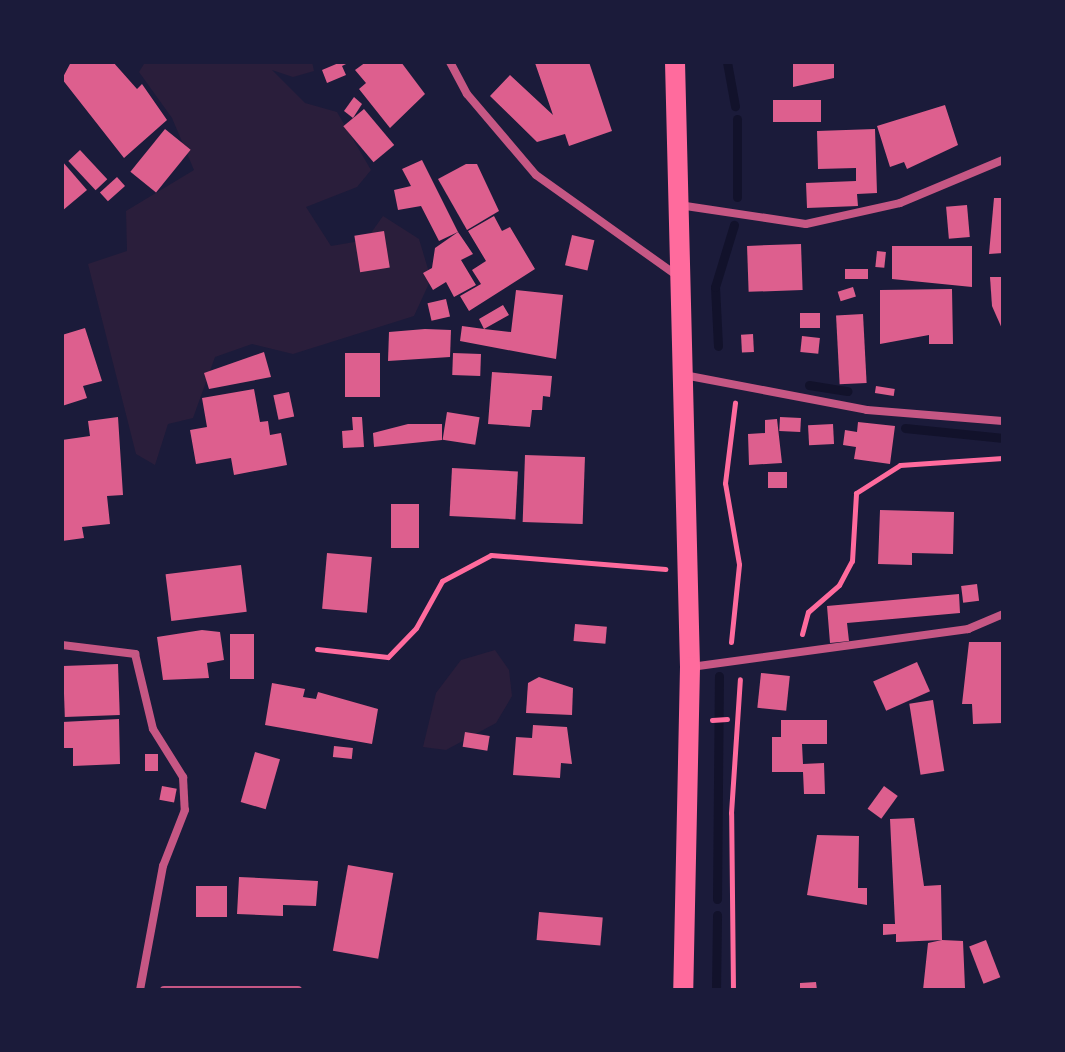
<!DOCTYPE html>
<html>
<head>
<meta charset="utf-8">
<style>
	body { margin:0 }
	#map { position:relative; width:1065px; height:1052px; overflow:hidden; background:#1b1b3a; font-family:Quicksand,sans-serif }
	div>[style] { position:absolute }
	.green>* { inset:0; background:#2a1e3b }
	.stream>* { height:9px; margin:-4.5px; padding:0 4.5px; transform-origin:4.5px; border-radius:4.5px; background:#12122b }
	.building>* { inset:0; background:#dd5f8e; transform-origin:0 0 }
	.path>* { height:5px; margin:-2.5px; padding:0 2.5px; transform-origin:2.5px; border-radius:2.5px; background:#ff6b9d }
	.minor>* { height:8px; margin:-4px; padding:0 4px; transform-origin:4px; border-radius:4px; background:#c65784 }
	.primary>* { height:20px; margin:-10px; padding:0 10px; transform-origin:10px; border-radius:10px; background:#ff6b9d }
	span { translate:-50% -50%; white-space:nowrap; text-align:center; line-height:1.15; -webkit-text-stroke:8px #1b1b3a; paint-order:stroke }
	.frame { position:absolute; inset:0; border:64px solid #1b1b3a; pointer-events:none }
</style>
</head>
<body>
<div id="map">
	<div class="green">
		<i style="clip-path:polygon(255px 62px,312px 62px,314px 71px,293px 77px,272px 70px,305px 103px,337px 112px,371px 170px,357px 187px,306px 207px,331px 246px,366px 240px,383px 216px,419px 239px,431px 279px,414px 316px,293px 354px,252px 344px,215px 357px,193px 418px,168px 424px,155px 465px,136px 454px,88px 264px,127px 251px,126px 211px,194px 170px,172px 118px,139px 72px,144px 64px)"></i>
		<i style="clip-path:polygon(495px 650px,509px 670px,512px 696px,496px 723px,446px 750px,423px 747px,436px 693px,461px 660px)"></i>
	</div>
	<div class="stream">
		<i style="left:727px;top:62px;width:45px;rotate:79.7deg"></i>
		<i style="left:737px;top:197px;width:78px;rotate:-90deg"></i>
		<i style="left:718px;top:346px;width:59px;rotate:-92.9deg"></i>
		<i style="left:715px;top:287px;width:65px;rotate:-73deg"></i>
		<i style="left:809px;top:385px;width:39px;rotate:9deg"></i>
		<i style="left:905px;top:428px;width:99px;rotate:5.8deg"></i>
		<i style="left:717px;top:899px;width:223px;rotate:-89.5deg"></i>
		<i style="left:716px;top:990px;width:75px;rotate:-89.2deg"></i>
	</div>
	<div class="building">
		<i style="clip-path:polygon(71px 62px,113px 62px,137px 89px,142px 84px,167px 120px,124px 158px,62px 79px)"></i>
		<i style="clip-path:polygon(341px 62px,350px 62px,342px 66px,346px 75px,327px 83px,322px 70px)"></i>
		<i style="clip-path:polygon(366px 62px,401px 62px,425px 94px,390px 128px,359px 89px,366px 83px,355px 70px)"></i>
		<i style="clip-path:polygon(589px 62px,612px 131px,569px 146px,565px 134px,537px 142px,490px 96px,510px 75px,553px 115px,535px 63px)"></i>
		<i style="clip-path:polygon(793px 62px,834px 62px,834px 78px,793px 87px)"></i>
		<i style="clip-path:polygon(354px 97px,362px 104px,353px 118px,344px 111px)"></i>
		<i style="left:821px;top:100px;width:22px;height:48px;rotate:90deg"></i>
		<i style="clip-path:polygon(945px 105px,958px 145px,907px 169px,904px 162px,890px 167px,877px 126px)"></i>
		<i style="left:364px;top:109px;width:47px;height:27px;rotate:50deg"></i>
		<i style="left:165px;top:129px;width:33px;height:55px;rotate:39deg"></i>
		<i style="clip-path:polygon(875px 129px,877px 193px,857px 194px,858px 206px,807px 208px,806px 183px,856px 181px,856px 168px,818px 169px,817px 131px)"></i>
		<i style="left:80px;top:150px;width:40px;height:16px;rotate:47deg"></i>
		<i style="clip-path:polygon(422px 160px,458px 232px,439px 241px,421px 206px,398px 210px,394px 190px,411px 186px,402px 169px)"></i>
		<i style="clip-path:polygon(62px 161px,87px 190px,62px 211px)"></i>
		<i style="clip-path:polygon(466px 164px,477px 164px,499px 211px,467px 230px,438px 179px)"></i>
		<i style="left:117px;top:177px;width:12px;height:23px;rotate:48deg"></i>
		<i style="clip-path:polygon(994px 198px,1003px 198px,1003px 253px,989px 254px)"></i>
		<i style="left:967px;top:205px;width:32px;height:21px;rotate:85deg"></i>
		<i style="clip-path:polygon(494px 216px,502px 231px,510px 227px,535px 269px,469px 311px,460px 296px,481px 284px,472px 270px,486px 261px,468px 231px)"></i>
		<i style="left:384px;top:231px;width:37px;height:30px;rotate:81deg"></i>
		<i style="clip-path:polygon(458px 232px,473px 254px,461px 260px,476px 285px,454px 297px,446px 282px,433px 290px,423px 273px,432px 268px,435px 248px)"></i>
		<i style="left:572px;top:235px;width:23px;height:31px;rotate:13deg"></i>
		<i style="left:801px;top:244px;width:46px;height:54px;rotate:88deg"></i>
		<i style="clip-path:polygon(892px 246px,972px 246px,972px 287px,892px 279px)"></i>
		<i style="left:877px;top:251px;width:9px;height:16px;rotate:6deg"></i>
		<i style="left:845px;top:269px;width:23px;height:10px"></i>
		<i style="clip-path:polygon(990px 277px,1003px 277px,1003px 331px,992px 306px)"></i>
		<i style="left:853px;top:287px;width:10px;height:16px;rotate:73deg"></i>
		<i style="clip-path:polygon(952px 289px,953px 344px,929px 344px,929px 335px,880px 344px,880px 290px)"></i>
		<i style="clip-path:polygon(516px 290px,563px 295px,556px 359px,460px 341px,462px 326px,484px 329px,479px 319px,503px 305px,509px 315px,484px 329px,511px 332px)"></i>
		<i style="left:446px;top:299px;width:18px;height:19px;rotate:77deg"></i>
		<i style="left:820px;top:313px;width:15px;height:20px;rotate:90deg"></i>
		<i style="left:863px;top:314px;width:69px;height:27px;rotate:87deg"></i>
		<i style="clip-path:polygon(85px 328px,102px 381px,83px 386px,87px 398px,62px 406px,62px 335px)"></i>
		<i style="clip-path:polygon(425px 329px,451px 330px,450px 357px,388px 361px,389px 332px)"></i>
		<i style="left:753px;top:334px;width:18px;height:12px;rotate:87deg"></i>
		<i style="left:802px;top:336px;width:18px;height:16px;rotate:6deg"></i>
		<i style="clip-path:polygon(264px 352px,271px 377px,209px 389px,204px 373px)"></i>
		<i style="left:345px;top:353px;width:35px;height:44px"></i>
		<i style="left:453px;top:353px;width:28px;height:22px;rotate:2deg"></i>
		<i style="clip-path:polygon(492px 372px,552px 376px,550px 397px,543px 396px,542px 410px,532px 410px,530px 427px,488px 424px)"></i>
		<i style="left:876px;top:386px;width:19px;height:7px;rotate:9deg"></i>
		<i style="clip-path:polygon(254px 389px,260px 422px,268px 421px,270px 435px,281px 433px,287px 465px,234px 475px,231px 458px,196px 464px,190px 430px,207px 427px,202px 398px)"></i>
		<i style="left:289px;top:392px;width:25px;height:16px;rotate:78deg"></i>
		<i style="left:447px;top:412px;width:33px;height:28px;rotate:9deg"></i>
		<i style="clip-path:polygon(118px 417px,123px 495px,107px 496px,110px 524px,82px 527px,84px 538px,62px 541px,62px 440px,90px 436px,88px 421px)"></i>
		<i style="clip-path:polygon(352px 417px,362px 417px,364px 447px,343px 448px,342px 431px,353px 430px)"></i>
		<i style="left:780px;top:417px;width:21px;height:14px;rotate:3deg"></i>
		<i style="clip-path:polygon(777px 419px,782px 463px,749px 465px,748px 434px,765px 433px,765px 420px)"></i>
		<i style="clip-path:polygon(858px 422px,895px 426px,890px 464px,854px 459px,856px 447px,843px 445px,845px 430px,857px 432px)"></i>
		<i style="clip-path:polygon(408px 424px,442px 424px,442px 440px,374px 447px,373px 433px)"></i>
		<i style="left:833px;top:424px;width:20px;height:25px;rotate:87deg"></i>
		<i style="left:525px;top:455px;width:60px;height:67px;rotate:2deg"></i>
		<i style="left:452px;top:468px;width:66px;height:48px;rotate:3deg"></i>
		<i style="left:768px;top:472px;width:19px;height:16px"></i>
		<i style="left:391px;top:504px;width:28px;height:44px"></i>
		<i style="clip-path:polygon(880px 510px,954px 512px,953px 554px,912px 553px,912px 565px,878px 564px)"></i>
		<i style="left:327px;top:553px;width:45px;height:56px;rotate:5deg"></i>
		<i style="left:241px;top:565px;width:47px;height:76px;rotate:83deg"></i>
		<i style="left:977px;top:584px;width:17px;height:16px;rotate:83deg"></i>
		<i style="clip-path:polygon(959px 594px,960px 613px,847px 623px,849px 641px,830px 643px,827px 606px)"></i>
		<i style="left:575px;top:624px;width:32px;height:17px;rotate:5deg"></i>
		<i style="clip-path:polygon(202px 630px,220px 632px,224px 660px,207px 663px,209px 678px,163px 680px,157px 637px)"></i>
		<i style="left:230px;top:634px;width:24px;height:45px"></i>
		<i style="clip-path:polygon(969px 642px,1003px 642px,1003px 723px,973px 724px,972px 704px,962px 704px)"></i>
		<i style="left:917px;top:662px;width:32px;height:48px;rotate:66deg"></i>
		<i style="left:118px;top:664px;width:51px;height:55px;rotate:88deg"></i>
		<i style="left:761px;top:673px;width:29px;height:35px;rotate:6deg"></i>
		<i style="clip-path:polygon(539px 677px,573px 688px,572px 715px,526px 713px,528px 683px)"></i>
		<i style="clip-path:polygon(272px 683px,305px 689px,303px 697px,316px 699px,318px 692px,378px 709px,372px 744px,265px 725px)"></i>
		<i style="left:933px;top:700px;width:72px;height:24px;rotate:81deg"></i>
		<i style="clip-path:polygon(119px 719px,120px 764px,73px 766px,73px 748px,62px 748px,62px 722px)"></i>
		<i style="clip-path:polygon(781px 720px,827px 720px,827px 744px,802px 744px,803px 764px,824px 763px,825px 794px,804px 794px,803px 772px,772px 772px,772px 737px,781px 737px)"></i>
		<i style="clip-path:polygon(533px 725px,567px 727px,572px 764px,561px 763px,560px 778px,513px 775px,516px 737px,532px 738px)"></i>
		<i style="left:465px;top:732px;width:25px;height:15px;rotate:9deg"></i>
		<i style="left:334px;top:746px;width:19px;height:11px;rotate:6deg"></i>
		<i style="left:255px;top:752px;width:26px;height:52px;rotate:16deg"></i>
		<i style="left:145px;top:754px;width:13px;height:17px"></i>
		<i style="left:162px;top:786px;width:15px;height:14px;rotate:11deg"></i>
		<i style="left:884px;top:786px;width:17px;height:28px;rotate:36deg"></i>
		<i style="clip-path:polygon(914px 818px,924px 886px,941px 885px,942px 940px,963px 941px,965px 988px,923px 990px,928px 943px,942px 940px,896px 942px,896px 934px,883px 935px,883px 924px,895px 924px,890px 819px)"></i>
		<i style="clip-path:polygon(817px 835px,859px 836px,858px 888px,867px 888px,867px 905px,807px 895px)"></i>
		<i style="left:348px;top:865px;width:46px;height:87px;rotate:10deg"></i>
		<i style="clip-path:polygon(239px 877px,318px 881px,316px 906px,283px 905px,283px 916px,237px 914px)"></i>
		<i style="left:196px;top:886px;width:31px;height:31px"></i>
		<i style="left:539px;top:912px;width:64px;height:28px;rotate:5deg"></i>
		<i style="left:986px;top:940px;width:40px;height:18px;rotate:69deg"></i>
		<i style="clip-path:polygon(816px 982px,817px 990px,800px 990px,800px 983px)"></i>
	</div>
	<div class="path">
		<i style="left:802px;top:634px;width:23px;rotate:-75deg"></i>
		<i style="left:808px;top:612px;width:41px;rotate:-41.1deg"></i>
		<i style="left:839px;top:585px;width:27px;rotate:-62deg"></i>
		<i style="left:852px;top:561px;width:68px;rotate:-86.6deg"></i>
		<i style="left:856px;top:493px;width:52px;rotate:-32.5deg"></i>
		<i style="left:900px;top:465px;width:103px;rotate:-3.9deg"></i>
		<i style="left:731px;top:642px;width:78px;rotate:-84.1deg"></i>
		<i style="left:739px;top:564px;width:82px;rotate:-99.8deg"></i>
		<i style="left:725px;top:483px;width:81px;rotate:-82.9deg"></i>
		<i style="left:317px;top:649px;width:71px;rotate:6.4deg"></i>
		<i style="left:388px;top:657px;width:40px;rotate:-46deg"></i>
		<i style="left:416px;top:628px;width:54px;rotate:-61deg"></i>
		<i style="left:442px;top:581px;width:55px;rotate:-28deg"></i>
		<i style="left:491px;top:555px;width:175px;rotate:4.6deg"></i>
		<i style="left:712px;top:720px;width:15px;rotate:-4deg"></i>
		<i style="left:733px;top:990px;width:177px;rotate:-90.6deg"></i>
		<i style="left:731px;top:813px;width:134px;rotate:-86.2deg"></i>
	</div>
	<div class="minor">
		<i style="left:450px;top:62px;width:36px;rotate:62deg"></i>
		<i style="left:467px;top:94px;width:106px;rotate:49.6deg"></i>
		<i style="left:536px;top:175px;width:171px;rotate:35.5deg"></i>
		<i style="left:679px;top:205px;width:128px;rotate:8.5deg"></i>
		<i style="left:806px;top:224px;width:96px;rotate:-12.6deg"></i>
		<i style="left:900px;top:203px;width:112px;rotate:-22.7deg"></i>
		<i style="left:684px;top:375px;width:186px;rotate:10.8deg"></i>
		<i style="left:867px;top:410px;width:136px;rotate:4.6deg"></i>
		<i style="left:62px;top:645px;width:74px;rotate:7deg"></i>
		<i style="left:135px;top:654px;width:77px;rotate:76.5deg"></i>
		<i style="left:153px;top:729px;width:57px;rotate:58deg"></i>
		<i style="left:183px;top:777px;width:33px;rotate:87deg"></i>
		<i style="left:185px;top:810px;width:60px;rotate:111.4deg"></i>
		<i style="left:163px;top:866px;width:126px;rotate:100.5deg"></i>
		<i style="left:691px;top:667px;width:280px;rotate:-7.8deg"></i>
		<i style="left:968px;top:629px;width:38px;rotate:-23deg"></i>
		<i style="left:164px;top:990px;width:134px"></i>
	</div>
	<div class="primary">
		<i style="left:675px;top:62px;width:605px;rotate:88.58deg"></i>
		<i style="left:690px;top:667px;width:323px;rotate:91.2deg"></i>
	</div>
	<div class="frame"></div>
</div>
</body>
</html>
